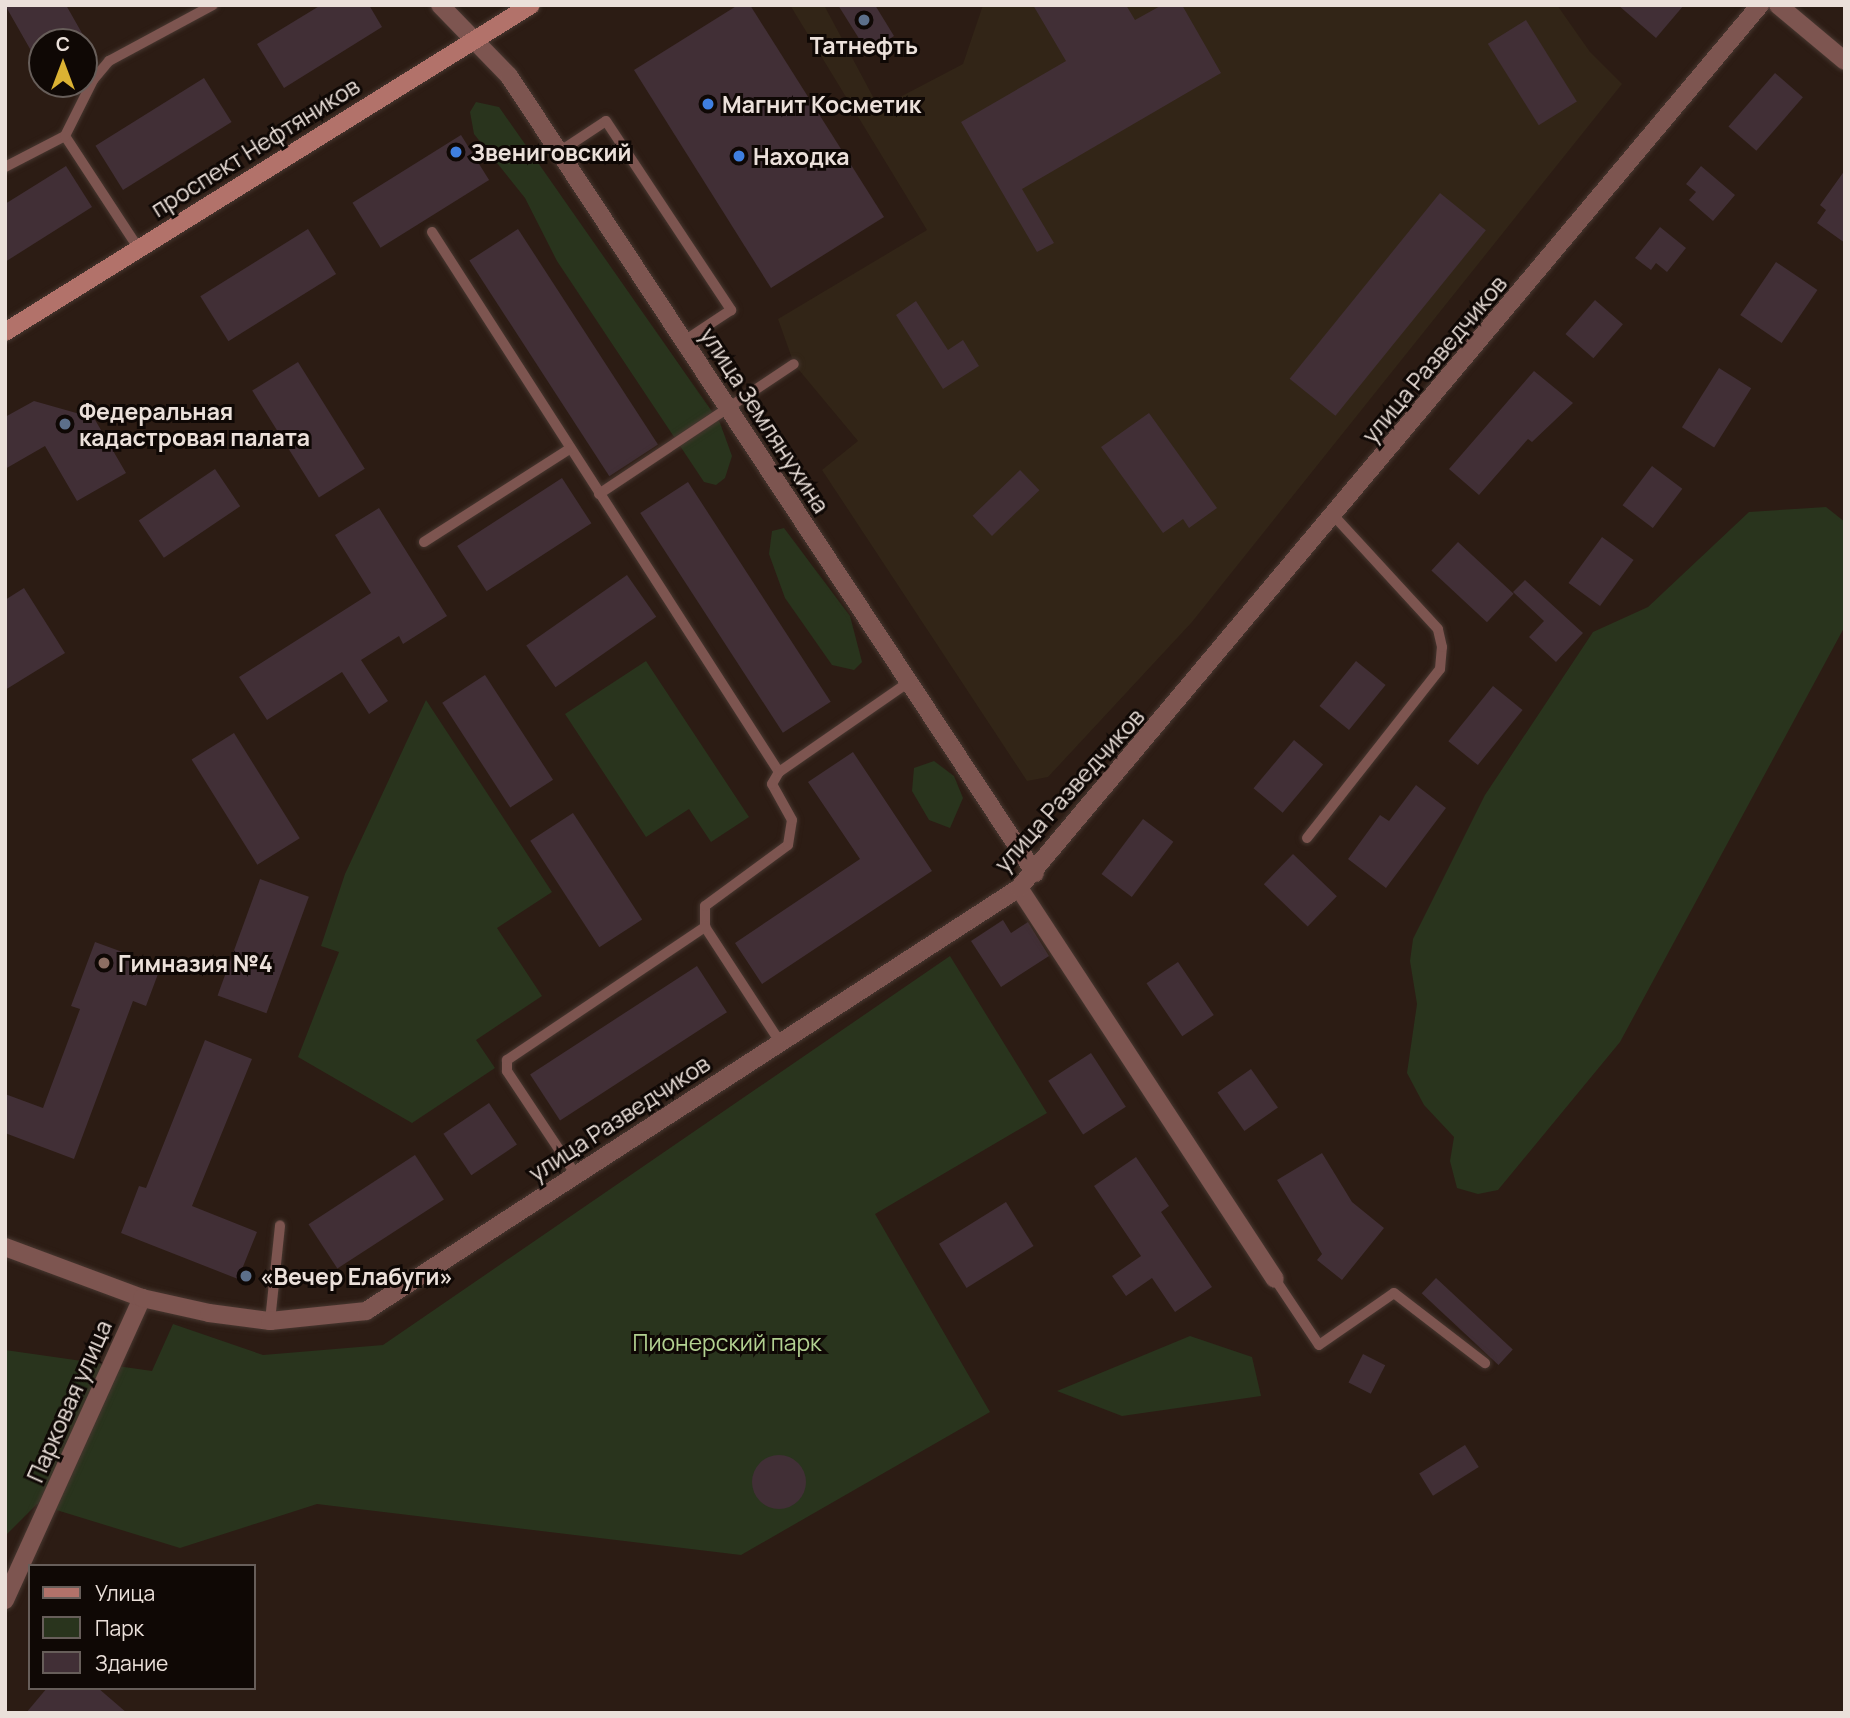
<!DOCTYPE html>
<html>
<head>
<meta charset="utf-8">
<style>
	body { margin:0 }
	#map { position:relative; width:1850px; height:1718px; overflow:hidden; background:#2c1c14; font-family:Manrope,sans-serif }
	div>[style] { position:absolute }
	.industrial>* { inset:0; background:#322517 }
	.green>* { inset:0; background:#29341d }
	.building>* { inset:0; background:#412f36; transform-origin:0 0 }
	.round { border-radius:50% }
	.roads { filter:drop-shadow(0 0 2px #473730) drop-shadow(0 0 2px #473730) }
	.service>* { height:10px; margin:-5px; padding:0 5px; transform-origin:5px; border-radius:5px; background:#7d5550 }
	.minor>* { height:18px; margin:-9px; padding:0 9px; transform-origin:9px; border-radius:9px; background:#7d5550 }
	.tertiary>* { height:18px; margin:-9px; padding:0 9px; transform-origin:9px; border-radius:9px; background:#7d5550 }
	.secondary>* { height:18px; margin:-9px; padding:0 9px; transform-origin:9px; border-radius:9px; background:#b2726a }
	.dots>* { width:19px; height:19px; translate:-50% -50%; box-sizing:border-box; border:4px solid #0f0805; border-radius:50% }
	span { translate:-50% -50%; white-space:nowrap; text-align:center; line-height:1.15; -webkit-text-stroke:6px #0f0805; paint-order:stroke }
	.poi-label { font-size:23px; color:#ebe0da; font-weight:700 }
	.left { translate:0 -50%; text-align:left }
	.street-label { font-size:23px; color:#ebe0da }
	.park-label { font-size:23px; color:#b2d191 }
	.frame { position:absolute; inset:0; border:7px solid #ebe0da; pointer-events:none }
	.legend { position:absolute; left:28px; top:1564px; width:228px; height:126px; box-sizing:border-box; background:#0f0805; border:2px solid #675e5a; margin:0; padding:9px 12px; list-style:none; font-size:21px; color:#ebe0da }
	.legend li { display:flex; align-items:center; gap:14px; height:35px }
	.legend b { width:35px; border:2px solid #675e5a }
	.north { position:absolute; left:28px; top:28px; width:70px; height:70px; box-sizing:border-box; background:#0f0805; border:2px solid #675e5a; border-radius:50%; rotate:0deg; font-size:19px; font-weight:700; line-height:28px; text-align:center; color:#ebe0da }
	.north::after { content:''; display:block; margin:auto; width:24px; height:32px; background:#dbb233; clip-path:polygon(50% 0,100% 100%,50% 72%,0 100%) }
</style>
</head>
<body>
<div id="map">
	<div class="industrial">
		<i style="clip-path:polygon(790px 5px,824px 5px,879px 108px,963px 64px,983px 5px,1557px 5px,1590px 52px,1622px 84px,1192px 622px,1048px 777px,1027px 781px,822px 470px,858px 441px,794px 364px,778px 319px,927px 230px)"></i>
	</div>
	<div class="green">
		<i style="clip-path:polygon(476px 102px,499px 107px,720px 423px,732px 456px,725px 478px,716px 485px,704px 482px,557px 261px,525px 198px,474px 134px,470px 112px)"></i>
		<i style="clip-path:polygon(1826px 507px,1845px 522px,1845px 626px,1620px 1042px,1498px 1190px,1478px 1194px,1457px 1188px,1450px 1161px,1454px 1137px,1424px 1105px,1407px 1073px,1417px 1004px,1410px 961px,1413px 939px,1485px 795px,1593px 632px,1648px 607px,1749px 512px)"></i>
		<i style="clip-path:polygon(784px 528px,850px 616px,862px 662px,854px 670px,832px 665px,785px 598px,769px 554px,772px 531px)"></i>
		<i style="clip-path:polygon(646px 661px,749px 817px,711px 842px,689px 809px,646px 837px,565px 714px)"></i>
		<i style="clip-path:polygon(426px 700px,552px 892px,497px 928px,542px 996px,476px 1040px,495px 1068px,412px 1123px,298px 1057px,339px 952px,321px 946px,345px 874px)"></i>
		<i style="clip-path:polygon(934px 761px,954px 776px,963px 798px,950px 828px,929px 820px,912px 791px,914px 768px)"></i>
		<i style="clip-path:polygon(950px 956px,1047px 1113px,875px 1214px,990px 1412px,741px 1555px,317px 1504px,180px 1548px,37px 1504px,5px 1536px,5px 1350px,152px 1371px,173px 1324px,263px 1355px,383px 1345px)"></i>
		<i style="clip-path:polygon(1190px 1336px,1252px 1357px,1261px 1396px,1122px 1416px,1057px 1391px)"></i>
	</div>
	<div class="building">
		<i style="clip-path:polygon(5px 5px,66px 5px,87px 42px,42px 42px,42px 70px)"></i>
		<i style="clip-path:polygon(321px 5px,369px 5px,382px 27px,284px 88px,257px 44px)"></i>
		<i style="clip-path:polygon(738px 5px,750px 5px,884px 217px,771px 288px,634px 70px)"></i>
		<i style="clip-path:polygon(838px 5px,875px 5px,894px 36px,868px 53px)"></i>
		<i style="clip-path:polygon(1033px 5px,1126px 5px,1135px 20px,1162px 5px,1182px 5px,1221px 73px,1022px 189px,1054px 243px,1037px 252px,961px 122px,1066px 61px)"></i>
		<i style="clip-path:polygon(1618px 5px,1684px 5px,1656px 38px)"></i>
		<i style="left:1526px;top:20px;width:96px;height:45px;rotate:58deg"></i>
		<i style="left:1775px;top:73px;width:37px;height:71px;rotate:41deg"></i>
		<i style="left:204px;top:78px;width:52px;height:128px;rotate:58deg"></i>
		<i style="left:461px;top:135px;width:53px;height:128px;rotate:58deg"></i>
		<i style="clip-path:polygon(66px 166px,92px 207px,5px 262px,5px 204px)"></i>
		<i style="clip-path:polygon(1701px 166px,1735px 195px,1713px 221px,1689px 200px,1696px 192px,1686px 184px)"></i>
		<i style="clip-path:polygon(1845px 170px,1845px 243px,1817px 223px,1826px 210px,1820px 205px)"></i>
		<i style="left:1440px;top:193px;width:59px;height:239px;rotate:39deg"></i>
		<i style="clip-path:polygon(1660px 227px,1686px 248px,1667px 272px,1656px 263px,1651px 270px,1635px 258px)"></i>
		<i style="left:308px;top:229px;width:53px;height:127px;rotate:58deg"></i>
		<i style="left:518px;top:229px;width:257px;height:58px;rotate:57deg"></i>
		<i style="left:1776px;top:262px;width:50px;height:64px;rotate:34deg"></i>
		<i style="left:1595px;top:300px;width:37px;height:45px;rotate:41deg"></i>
		<i style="clip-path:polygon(916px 301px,948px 350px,963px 340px,979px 366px,943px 389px,896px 315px)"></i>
		<i style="left:298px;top:362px;width:126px;height:54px;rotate:58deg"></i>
		<i style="left:1719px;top:368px;width:38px;height:70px;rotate:32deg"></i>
		<i style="clip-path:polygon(1534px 371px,1573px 403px,1532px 442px,1528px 439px,1479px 495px,1449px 469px)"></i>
		<i style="clip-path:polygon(34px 401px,94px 418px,126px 473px,77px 501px,45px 446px,5px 469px,5px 417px)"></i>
		<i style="clip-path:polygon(1149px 413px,1217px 508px,1189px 528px,1183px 519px,1163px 533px,1101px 447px)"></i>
		<i style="left:1652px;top:466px;width:38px;height:49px;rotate:37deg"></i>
		<i style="left:215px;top:469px;width:45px;height:92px;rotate:56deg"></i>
		<i style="left:1020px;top:470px;width:28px;height:66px;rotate:46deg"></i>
		<i style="left:562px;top:478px;width:54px;height:125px;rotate:57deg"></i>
		<i style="left:688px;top:482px;width:262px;height:57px;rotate:57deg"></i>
		<i style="clip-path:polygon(379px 508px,447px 616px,403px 644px,399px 636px,361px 660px,388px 701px,369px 714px,342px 672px,267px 720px,239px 677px,371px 593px,335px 535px)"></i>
		<i style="left:1602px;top:537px;width:39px;height:57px;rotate:36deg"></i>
		<i style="left:1458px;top:542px;width:76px;height:39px;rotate:43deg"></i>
		<i style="left:627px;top:575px;width:51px;height:123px;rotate:55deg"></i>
		<i style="clip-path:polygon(1525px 580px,1583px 633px,1556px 662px,1529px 637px,1544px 621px,1513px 592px)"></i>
		<i style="clip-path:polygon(24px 588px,65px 653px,5px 690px,5px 600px)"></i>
		<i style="left:1356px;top:661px;width:38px;height:58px;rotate:39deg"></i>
		<i style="left:485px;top:675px;width:125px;height:51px;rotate:57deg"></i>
		<i style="left:1493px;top:686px;width:38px;height:71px;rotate:39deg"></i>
		<i style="left:234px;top:733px;width:124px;height:50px;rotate:58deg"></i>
		<i style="left:1294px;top:740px;width:38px;height:63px;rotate:40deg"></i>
		<i style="clip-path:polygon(853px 752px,932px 871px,762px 984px,735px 943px,860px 859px,808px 782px)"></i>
		<i style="clip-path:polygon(1416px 785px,1446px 808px,1386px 888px,1348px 859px,1380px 815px,1389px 821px)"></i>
		<i style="left:573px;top:813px;width:127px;height:51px;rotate:57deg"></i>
		<i style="left:1143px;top:819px;width:38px;height:69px;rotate:37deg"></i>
		<i style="left:1293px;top:854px;width:61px;height:42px;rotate:44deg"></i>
		<i style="left:260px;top:879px;width:52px;height:124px;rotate:20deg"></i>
		<i style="clip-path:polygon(1003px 920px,1011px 933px,1028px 922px,1049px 956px,1001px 987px,971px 941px)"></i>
		<i style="clip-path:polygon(95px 942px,161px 966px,146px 1006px,133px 1001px,74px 1159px,5px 1133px,5px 1094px,43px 1108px,80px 1009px,71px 1006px)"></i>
		<i style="left:1178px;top:962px;width:64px;height:38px;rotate:56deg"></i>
		<i style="left:697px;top:966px;width:55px;height:199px;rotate:57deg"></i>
		<i style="clip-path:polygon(205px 1040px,252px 1059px,192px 1206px,257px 1232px,238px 1279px,121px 1233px,139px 1186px,146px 1188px)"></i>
		<i style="left:1091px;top:1053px;width:64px;height:51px;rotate:57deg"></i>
		<i style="left:1251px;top:1069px;width:47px;height:41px;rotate:55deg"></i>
		<i style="left:489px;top:1103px;width:50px;height:55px;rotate:56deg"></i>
		<i style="clip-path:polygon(1322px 1153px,1352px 1202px,1384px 1228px,1342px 1280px,1317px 1260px,1322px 1254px,1277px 1180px)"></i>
		<i style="left:415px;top:1155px;width:53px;height:127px;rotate:57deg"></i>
		<i style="clip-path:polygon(1136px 1157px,1169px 1206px,1161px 1212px,1212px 1287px,1175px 1312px,1152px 1278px,1126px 1296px,1112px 1276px,1141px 1256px,1094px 1186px)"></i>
		<i style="left:1006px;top:1202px;width:52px;height:79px;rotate:58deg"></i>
		<i style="left:1436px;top:1278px;width:105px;height:21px;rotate:43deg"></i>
		<i style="left:1363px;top:1354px;width:25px;height:32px;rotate:27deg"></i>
		<i style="left:1465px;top:1445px;width:26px;height:54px;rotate:58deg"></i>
		<i class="round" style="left:752px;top:1455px;width:54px;height:54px"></i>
		<i style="clip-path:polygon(47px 1688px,98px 1688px,127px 1713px,26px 1713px)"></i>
	</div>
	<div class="roads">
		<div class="service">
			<i style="left:65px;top:136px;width:135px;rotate:56.8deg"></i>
			<i style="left:559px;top:152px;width:56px;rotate:-33.4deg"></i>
			<i style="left:606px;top:121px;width:227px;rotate:56.5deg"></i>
			<i style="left:731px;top:310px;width:56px;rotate:146.6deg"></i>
			<i style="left:5px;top:167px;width:68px;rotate:-27.3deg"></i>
			<i style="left:65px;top:136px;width:63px;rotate:-63.4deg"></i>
			<i style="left:93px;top:80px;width:25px;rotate:-50deg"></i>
			<i style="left:109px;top:61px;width:118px;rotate:-28.3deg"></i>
			<i style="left:432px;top:232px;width:642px;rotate:57.28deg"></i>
			<i style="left:599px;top:494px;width:234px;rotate:-33.7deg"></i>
			<i style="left:424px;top:542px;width:174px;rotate:-32.6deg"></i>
			<i style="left:1307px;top:838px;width:215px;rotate:-51.8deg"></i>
			<i style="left:1440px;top:669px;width:22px;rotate:-85deg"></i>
			<i style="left:1442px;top:647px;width:18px;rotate:-103deg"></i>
			<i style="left:1438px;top:629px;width:152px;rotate:-132.6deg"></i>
			<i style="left:780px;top:1042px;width:137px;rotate:-123.1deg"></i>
			<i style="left:705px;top:927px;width:21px;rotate:-90deg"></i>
			<i style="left:705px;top:906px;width:103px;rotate:-36.3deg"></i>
			<i style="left:788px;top:845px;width:25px;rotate:-81deg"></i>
			<i style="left:792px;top:820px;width:41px;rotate:-119.1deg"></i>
			<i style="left:772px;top:784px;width:14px;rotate:-60deg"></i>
			<i style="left:779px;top:772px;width:158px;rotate:-34.7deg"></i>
			<i style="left:576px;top:1175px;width:125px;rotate:-123.6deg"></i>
			<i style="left:507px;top:1071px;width:11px;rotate:-90deg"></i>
			<i style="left:507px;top:1060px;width:239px;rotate:-33.9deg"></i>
			<i style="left:1275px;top:1279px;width:79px;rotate:56.3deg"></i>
			<i style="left:1319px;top:1345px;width:91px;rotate:-34.7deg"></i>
			<i style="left:1394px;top:1293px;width:115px;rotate:37.6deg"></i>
			<i style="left:270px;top:1321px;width:96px;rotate:-84deg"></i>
		</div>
		<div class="minor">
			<i style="left:440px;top:5px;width:99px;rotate:45.8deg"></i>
			<i style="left:509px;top:76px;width:955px;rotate:56.58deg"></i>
			<i style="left:1778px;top:5px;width:87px;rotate:39.9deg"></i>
			<i style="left:1019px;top:888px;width:467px;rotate:56.8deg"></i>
			<i style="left:5px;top:1600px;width:332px;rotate:-65.6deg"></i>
		</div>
		<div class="tertiary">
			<i style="left:5px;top:1247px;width:146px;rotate:20.4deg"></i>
			<i style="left:142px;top:1298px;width:69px;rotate:12.6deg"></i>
			<i style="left:209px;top:1313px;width:62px;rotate:7.5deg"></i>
			<i style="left:270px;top:1321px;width:97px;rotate:-5.9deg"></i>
			<i style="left:366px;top:1311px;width:778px;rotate:-32.93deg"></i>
			<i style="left:1019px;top:888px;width:1153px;rotate:-50deg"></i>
		</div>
		<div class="secondary">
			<i style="left:5px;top:332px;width:619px;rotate:-31.87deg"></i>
		</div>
	</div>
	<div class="dots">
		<i style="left:864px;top:20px;background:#5c6f8a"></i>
		<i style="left:708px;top:104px;background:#3f7fe0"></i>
		<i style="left:456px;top:152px;background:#3f7fe0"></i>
		<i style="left:739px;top:156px;background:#3f7fe0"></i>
		<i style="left:65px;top:424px;background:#5c6f8a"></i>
		<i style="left:104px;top:963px;background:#8d6e63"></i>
		<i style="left:246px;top:1276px;background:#5c6f8a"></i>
	</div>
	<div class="poi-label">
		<span style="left:864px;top:45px">Татнефть</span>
		<span class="left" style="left:722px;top:104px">Магнит Косметик</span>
		<span class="left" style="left:470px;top:152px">Звениговский</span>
		<span class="left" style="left:753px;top:156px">Находка</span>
		<span class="left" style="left:79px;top:424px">Федеральная<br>кадастровая палата</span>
		<span class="left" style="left:118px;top:963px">Гимназия №4</span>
		<span class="left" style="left:260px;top:1276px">«Вечер Елабуги»</span>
	</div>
	<div class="street-label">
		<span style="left:255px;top:147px;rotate:-32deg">проспект Нефтяников</span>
		<span style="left:1434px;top:359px;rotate:-50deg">улица Разведчиков</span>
		<span style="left:765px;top:420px;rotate:57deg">улица Землянухина</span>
		<span style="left:1069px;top:790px;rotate:-48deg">улица Разведчиков</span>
		<span style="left:619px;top:1118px;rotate:-33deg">улица Разведчиков</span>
		<span style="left:69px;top:1401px;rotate:-66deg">Парковая улица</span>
	</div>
	<div class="park-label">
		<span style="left:727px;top:1342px">Пионерский парк</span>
	</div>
	<div class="frame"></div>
	<ul class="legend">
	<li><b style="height:9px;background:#b2726a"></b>Улица</li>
	<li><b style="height:19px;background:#29341d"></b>Парк</li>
	<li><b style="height:19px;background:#412f36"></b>Здание</li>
	</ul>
	<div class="north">С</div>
</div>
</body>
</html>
